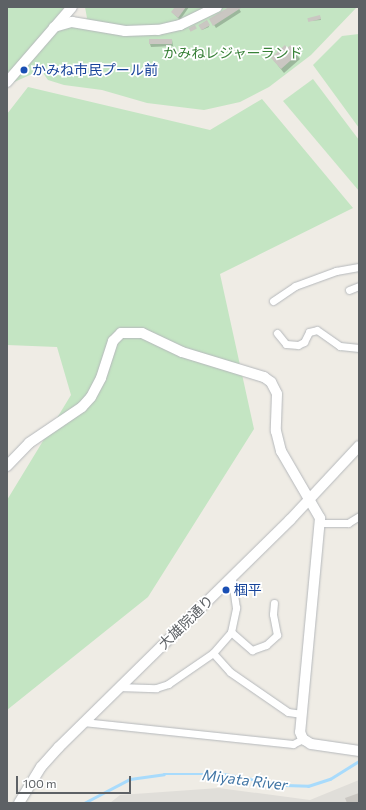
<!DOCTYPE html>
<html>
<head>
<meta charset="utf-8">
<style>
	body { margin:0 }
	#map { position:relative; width:366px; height:810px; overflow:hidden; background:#efece5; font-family:Commissioner,"Noto Sans JP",sans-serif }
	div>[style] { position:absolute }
	.industrial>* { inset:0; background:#e0ded9 }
	.green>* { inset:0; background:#c4e5c3 }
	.shadow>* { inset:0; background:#0003 }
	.stream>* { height:2.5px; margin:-1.25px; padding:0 1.25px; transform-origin:1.25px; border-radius:1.25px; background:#a8dbfc }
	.building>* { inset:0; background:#cac7c2; transform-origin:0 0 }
	.roads { filter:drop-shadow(0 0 1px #b5b8bb) drop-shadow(0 0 1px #b5b8bb) }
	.street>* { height:7px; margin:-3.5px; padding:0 3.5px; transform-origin:3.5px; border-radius:3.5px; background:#fff }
	.secondary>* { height:10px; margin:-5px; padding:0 5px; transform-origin:5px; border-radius:5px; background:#fff }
	.dots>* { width:11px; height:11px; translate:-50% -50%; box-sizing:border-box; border:2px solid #fff; border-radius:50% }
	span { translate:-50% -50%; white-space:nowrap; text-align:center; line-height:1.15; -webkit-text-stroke:3.5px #fff; paint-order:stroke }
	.park-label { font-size:14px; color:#388138 }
	.transit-label { font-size:14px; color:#164399 }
	.left { translate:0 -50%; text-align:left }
	.street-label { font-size:14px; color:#5d6165 }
	.water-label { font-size:15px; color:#4276a5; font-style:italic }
	.frame { position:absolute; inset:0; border:8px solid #5d6165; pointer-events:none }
	.scale { position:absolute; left:16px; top:776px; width:115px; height:18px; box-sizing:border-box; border:2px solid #5d6165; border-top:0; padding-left:5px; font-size:12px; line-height:14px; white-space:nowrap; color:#5d6165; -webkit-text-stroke:3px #fff; paint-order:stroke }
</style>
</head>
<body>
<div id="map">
	<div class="industrial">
		<i style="clip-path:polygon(359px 780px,359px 803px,110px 803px,120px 795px,219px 788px,310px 800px)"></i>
	</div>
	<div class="green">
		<i style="clip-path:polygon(7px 7px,65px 7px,7px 76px)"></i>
		<i style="clip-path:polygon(85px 7px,357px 7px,311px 55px,269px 87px,240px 102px,204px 110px,147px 103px,102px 90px,64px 85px,48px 80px,41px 70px,12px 83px,58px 29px,74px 26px,87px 18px)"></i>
		<i style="clip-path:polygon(359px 34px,359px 128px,313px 65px,342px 36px)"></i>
		<i style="clip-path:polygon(313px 79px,359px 140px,359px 191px,283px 101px)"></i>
		<i style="clip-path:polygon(28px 87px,210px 130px,262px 99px,353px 208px,220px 274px,254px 429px,148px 597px,7px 710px,7px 500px,71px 395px,57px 347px,7px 345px,7px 114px)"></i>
	</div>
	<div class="shadow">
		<i style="clip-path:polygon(176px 7px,189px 7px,180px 20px,172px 12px)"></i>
		<i style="clip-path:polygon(231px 7px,238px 7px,241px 12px,216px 28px,211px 20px)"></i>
		<i style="clip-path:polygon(320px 17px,321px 20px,309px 21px)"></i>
		<i style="clip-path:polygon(207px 21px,209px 27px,202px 30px,200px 25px)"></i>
		<i style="clip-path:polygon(172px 40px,173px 46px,151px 47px,150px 44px)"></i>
		<i style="clip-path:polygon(290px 47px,300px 59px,284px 73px,272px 58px)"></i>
	</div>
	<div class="stream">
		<i style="left:84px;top:803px;width:52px;rotate:-27.6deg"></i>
		<i style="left:130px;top:779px;width:34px;rotate:-8deg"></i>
		<i style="left:164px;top:774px;width:60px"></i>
		<i style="left:224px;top:774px;width:62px;rotate:10.2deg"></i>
		<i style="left:285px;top:785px;width:23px;rotate:2deg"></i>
		<i style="left:308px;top:786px;width:23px;rotate:-18deg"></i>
		<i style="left:330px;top:779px;width:34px;rotate:-32deg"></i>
	</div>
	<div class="building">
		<i style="clip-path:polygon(175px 7px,186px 7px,178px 18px,171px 12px)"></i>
		<i style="clip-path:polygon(229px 7px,241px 8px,213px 26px,209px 19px)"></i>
		<i style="left:320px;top:15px;width:4px;height:13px;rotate:76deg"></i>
		<i style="left:207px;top:20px;width:6px;height:10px;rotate:59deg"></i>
		<i style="left:195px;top:25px;width:4px;height:7px;rotate:63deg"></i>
		<i style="left:149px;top:39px;width:23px;height:5px"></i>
		<i style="clip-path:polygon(285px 45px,287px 48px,291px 45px,298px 54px,281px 69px,271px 58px)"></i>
		<i style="clip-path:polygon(359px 793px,359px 803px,347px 803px,345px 798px)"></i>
	</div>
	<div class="roads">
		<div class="street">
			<i style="left:349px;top:290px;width:11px;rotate:-22deg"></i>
			<i style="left:273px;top:301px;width:27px;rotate:-34deg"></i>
			<i style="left:295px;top:286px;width:44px;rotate:-20.1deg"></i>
			<i style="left:336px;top:271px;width:23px;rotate:-10deg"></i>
			<i style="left:277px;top:333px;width:14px;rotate:51deg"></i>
			<i style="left:286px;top:344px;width:12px;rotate:5deg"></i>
			<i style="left:298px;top:345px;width:7px;rotate:-27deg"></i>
			<i style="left:304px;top:342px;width:11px;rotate:-63deg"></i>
			<i style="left:309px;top:332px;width:8px;rotate:-14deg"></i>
			<i style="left:317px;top:330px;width:28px;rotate:35deg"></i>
			<i style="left:340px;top:346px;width:19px;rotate:6deg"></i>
			<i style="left:320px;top:523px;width:28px"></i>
			<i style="left:348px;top:523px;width:13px;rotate:-32deg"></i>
			<i style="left:231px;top:632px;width:28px;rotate:41deg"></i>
			<i style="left:252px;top:650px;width:15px;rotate:-20deg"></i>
			<i style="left:266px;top:645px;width:15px;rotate:-42deg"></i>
			<i style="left:277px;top:635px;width:21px;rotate:-101deg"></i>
			<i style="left:273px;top:614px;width:11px;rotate:-85deg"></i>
			<i style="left:213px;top:653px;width:25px;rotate:48deg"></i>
			<i style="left:230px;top:672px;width:70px;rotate:34.6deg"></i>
			<i style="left:288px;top:712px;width:14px;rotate:8deg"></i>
			<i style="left:118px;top:687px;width:38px;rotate:2deg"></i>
			<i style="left:156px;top:688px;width:13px;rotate:-18deg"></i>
			<i style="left:168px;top:684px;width:55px;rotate:-34.6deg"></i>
			<i style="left:213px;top:653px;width:28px;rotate:-49deg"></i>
			<i style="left:231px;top:632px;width:25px;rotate:-78deg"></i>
			<i style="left:236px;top:608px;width:30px;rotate:-98deg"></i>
			<i style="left:83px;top:722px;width:211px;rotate:6deg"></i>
			<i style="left:293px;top:744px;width:11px;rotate:-27deg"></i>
		</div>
		<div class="secondary">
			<i style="left:54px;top:27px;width:19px;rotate:-16deg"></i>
			<i style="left:72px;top:22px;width:54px;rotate:9.6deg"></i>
			<i style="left:125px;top:31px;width:33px;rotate:-2deg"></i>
			<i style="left:158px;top:30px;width:23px;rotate:-13deg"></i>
			<i style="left:180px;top:25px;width:41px;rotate:-25.9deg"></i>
			<i style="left:7px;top:82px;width:99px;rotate:-49.1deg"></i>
			<i style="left:7px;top:466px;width:32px;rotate:-46deg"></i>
			<i style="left:29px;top:443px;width:64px;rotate:-34.2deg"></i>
			<i style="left:82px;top:407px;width:13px;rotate:-48deg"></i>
			<i style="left:91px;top:397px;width:21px;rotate:-62deg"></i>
			<i style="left:101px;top:378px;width:39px;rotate:-72deg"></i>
			<i style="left:113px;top:341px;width:11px;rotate:-45deg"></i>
			<i style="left:121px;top:333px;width:21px"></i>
			<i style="left:142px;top:333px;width:44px;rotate:25.4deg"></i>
			<i style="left:182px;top:352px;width:86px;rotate:17deg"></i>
			<i style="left:264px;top:377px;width:9px;rotate:36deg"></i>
			<i style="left:271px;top:382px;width:13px;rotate:63deg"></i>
			<i style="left:277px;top:394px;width:37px;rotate:92deg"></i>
			<i style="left:276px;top:431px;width:21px;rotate:76deg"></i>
			<i style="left:281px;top:451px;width:78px;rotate:59.8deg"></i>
			<i style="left:320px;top:518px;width:215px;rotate:95.3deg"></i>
			<i style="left:300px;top:732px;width:8px;rotate:67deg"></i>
			<i style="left:303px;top:739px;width:9px;rotate:32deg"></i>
			<i style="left:311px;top:744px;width:49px;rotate:8.3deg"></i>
			<i style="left:19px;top:803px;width:42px;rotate:-58.6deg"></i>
			<i style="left:41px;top:767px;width:27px;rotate:-48deg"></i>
			<i style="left:59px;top:747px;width:324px;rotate:-44.5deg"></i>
			<i style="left:290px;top:520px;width:101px;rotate:-47deg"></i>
		</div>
	</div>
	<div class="dots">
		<i style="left:24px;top:70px;background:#1a4fb4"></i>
		<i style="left:226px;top:590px;background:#1a4fb4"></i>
	</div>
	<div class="park-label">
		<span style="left:233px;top:53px">かみねレジャーランド</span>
	</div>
	<div class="transit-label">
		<span class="left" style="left:32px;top:70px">かみね市民プール前</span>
		<span class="left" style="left:234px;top:590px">椢平</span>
	</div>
	<div class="street-label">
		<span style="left:186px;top:622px;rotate:-44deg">大雄院通り</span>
	</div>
	<div class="water-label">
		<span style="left:245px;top:780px;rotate:7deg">Miyata River</span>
	</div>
	<div class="frame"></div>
	<div class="scale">100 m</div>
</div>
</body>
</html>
